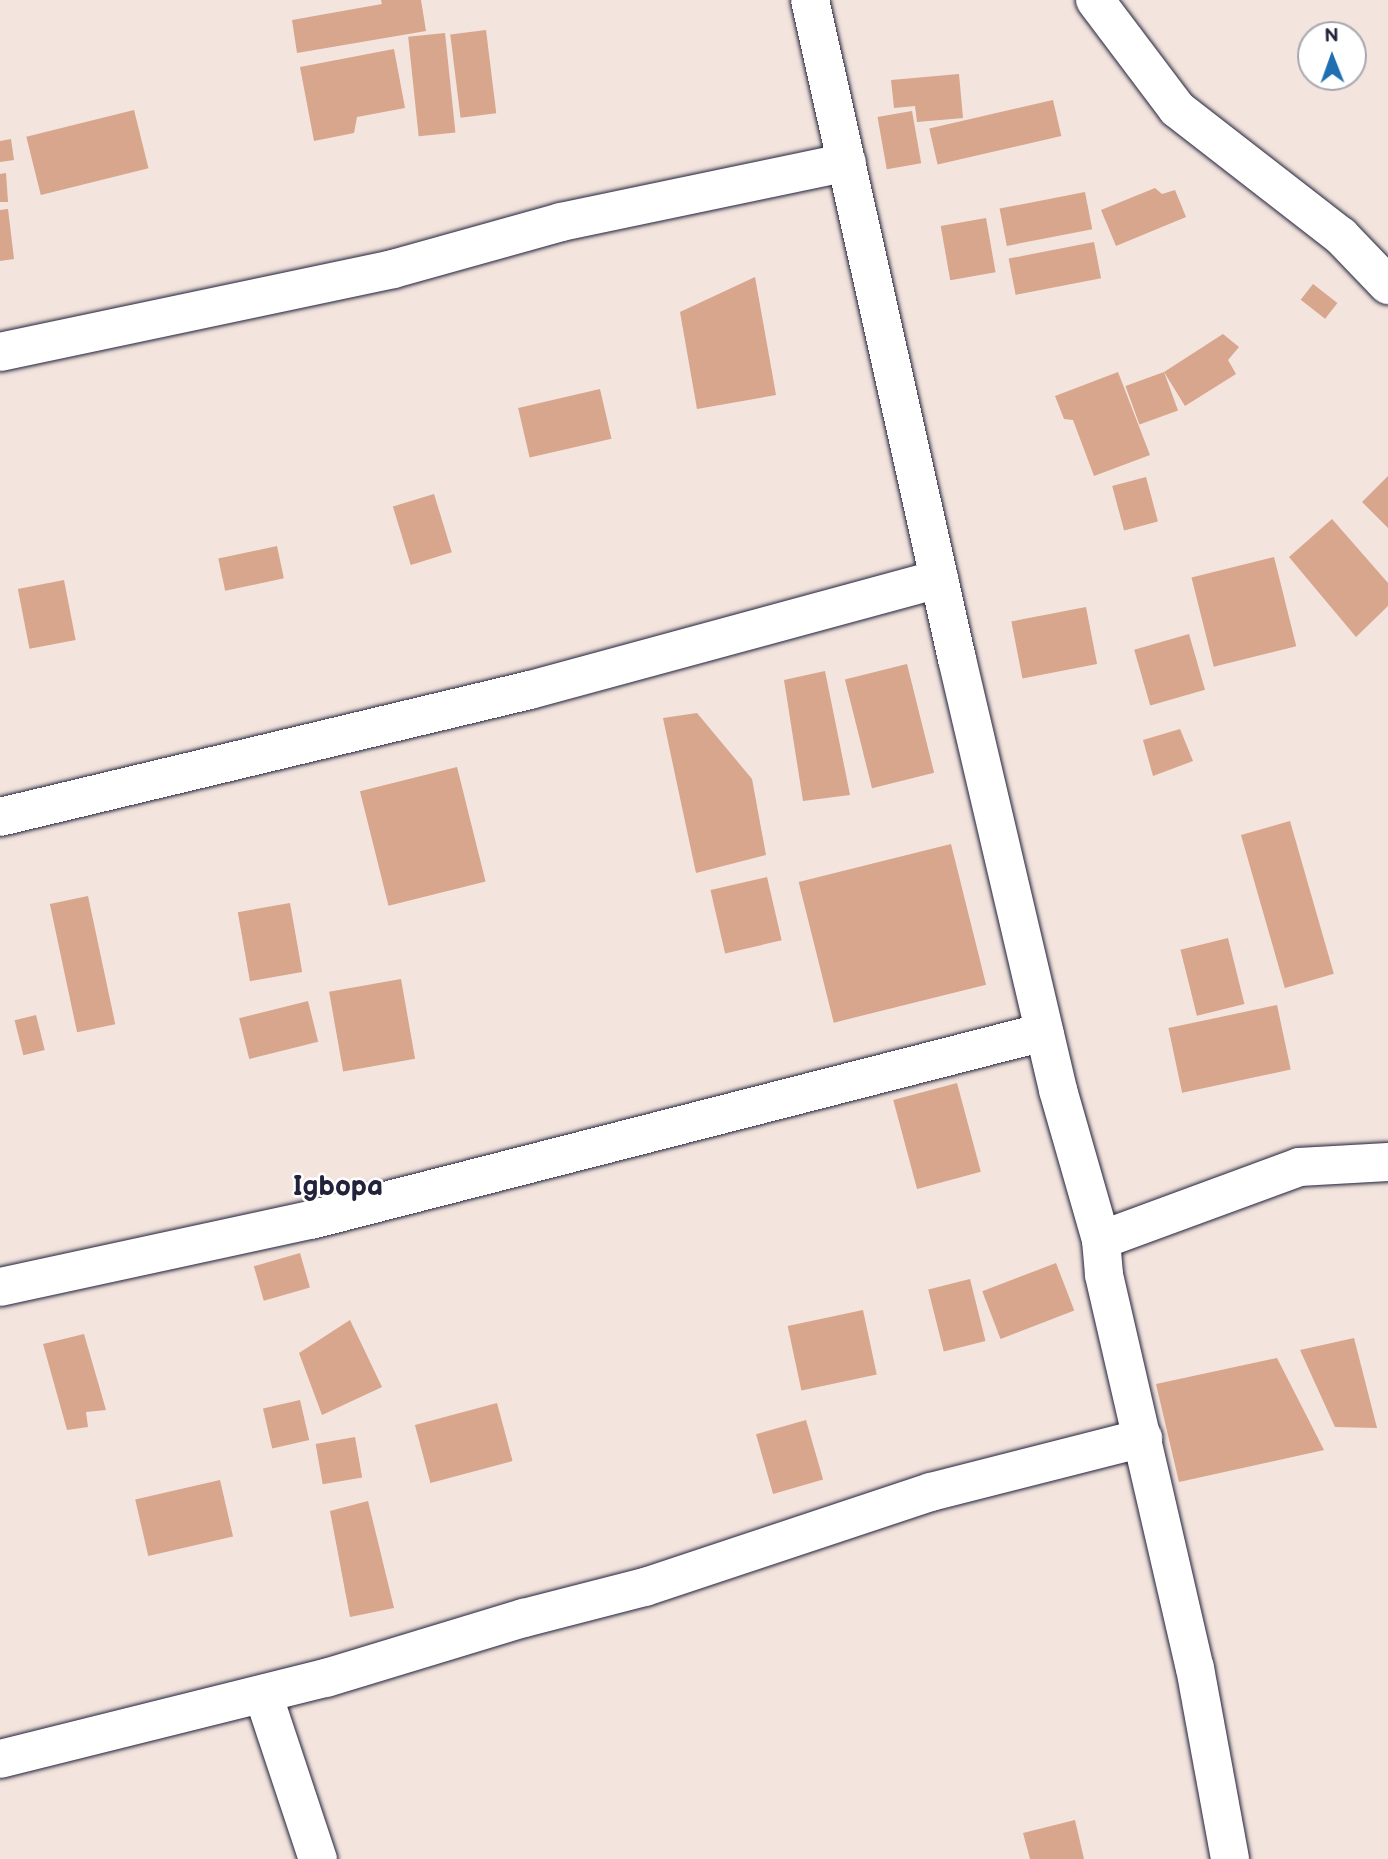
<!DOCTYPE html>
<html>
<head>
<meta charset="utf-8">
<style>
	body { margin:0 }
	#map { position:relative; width:1388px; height:1859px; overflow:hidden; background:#f3e4dd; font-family:"Balsamiq Sans",sans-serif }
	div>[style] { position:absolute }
	.building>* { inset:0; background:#d8a58d; transform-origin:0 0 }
	.roads { filter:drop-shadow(0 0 2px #22223b) drop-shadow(0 0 2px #22223b) }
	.minor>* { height:38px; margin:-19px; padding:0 19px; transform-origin:19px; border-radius:19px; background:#fff }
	span { translate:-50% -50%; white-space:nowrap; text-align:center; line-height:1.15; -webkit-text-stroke:5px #fff; paint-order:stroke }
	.quarter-label { font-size:28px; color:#22223b; font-weight:700 }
	.north { position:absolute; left:1297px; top:21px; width:70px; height:70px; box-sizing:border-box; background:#fff; border:2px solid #a7a7b1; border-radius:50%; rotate:359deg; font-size:19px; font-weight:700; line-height:28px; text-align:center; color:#22223b }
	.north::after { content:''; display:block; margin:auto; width:24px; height:32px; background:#1f6fb2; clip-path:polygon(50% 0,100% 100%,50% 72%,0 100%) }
</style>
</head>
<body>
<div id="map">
	<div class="building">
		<i style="clip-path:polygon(381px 0,421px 0,426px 31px,297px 53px,292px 20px,382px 4px)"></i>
		<i style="left:486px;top:30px;width:84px;height:36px;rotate:83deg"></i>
		<i style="left:445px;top:33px;width:100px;height:37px;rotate:84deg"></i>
		<i style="clip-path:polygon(394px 49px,405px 108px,357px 117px,354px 133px,314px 141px,300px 67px)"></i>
		<i style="clip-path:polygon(959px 74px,963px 118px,917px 122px,915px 106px,894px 108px,891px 80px)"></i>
		<i style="left:1053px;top:100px;width:37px;height:127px;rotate:77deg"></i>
		<i style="left:134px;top:110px;width:60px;height:111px;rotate:76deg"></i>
		<i style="left:912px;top:111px;width:53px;height:35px;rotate:80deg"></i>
		<i style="clip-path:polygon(11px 139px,14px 160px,0 162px,0 141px)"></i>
		<i style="clip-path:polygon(6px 173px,8px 202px,0 202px,0 174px)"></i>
		<i style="clip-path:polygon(1155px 188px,1162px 194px,1175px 190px,1186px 217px,1116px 246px,1101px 210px)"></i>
		<i style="left:1085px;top:192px;width:38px;height:87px;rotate:79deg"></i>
		<i style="clip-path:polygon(8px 209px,14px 259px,0 261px,0 210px)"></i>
		<i style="left:986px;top:218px;width:55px;height:46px;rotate:80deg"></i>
		<i style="left:1094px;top:242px;width:37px;height:87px;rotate:79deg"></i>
		<i style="clip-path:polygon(755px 277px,776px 395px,697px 409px,680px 312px)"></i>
		<i style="left:1313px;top:284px;width:31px;height:20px;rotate:38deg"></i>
		<i style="clip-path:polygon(1223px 334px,1239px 347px,1228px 360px,1236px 374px,1185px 406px,1164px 372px)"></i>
		<i style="clip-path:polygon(1118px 372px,1150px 455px,1094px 476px,1073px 420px,1064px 419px,1055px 396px)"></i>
		<i style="left:1164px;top:372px;width:41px;height:41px;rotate:70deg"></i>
		<i style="left:600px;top:389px;width:51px;height:84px;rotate:77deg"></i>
		<i style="clip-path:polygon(1388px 476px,1388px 528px,1362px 502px)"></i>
		<i style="left:1146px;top:477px;width:46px;height:35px;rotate:75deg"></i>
		<i style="left:434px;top:494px;width:61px;height:43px;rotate:73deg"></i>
		<i style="clip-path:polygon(1332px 519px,1388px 583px,1388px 606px,1356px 637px,1289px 557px)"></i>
		<i style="left:277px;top:546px;width:33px;height:60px;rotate:78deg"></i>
		<i style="left:1274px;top:557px;width:92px;height:85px;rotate:76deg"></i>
		<i style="left:64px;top:580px;width:61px;height:47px;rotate:79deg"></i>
		<i style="left:1086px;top:607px;width:58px;height:76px;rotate:79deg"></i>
		<i style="left:1189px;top:634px;width:58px;height:57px;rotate:74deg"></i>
		<i style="left:907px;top:664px;width:112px;height:64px;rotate:76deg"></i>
		<i style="clip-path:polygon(825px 671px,850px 795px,803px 801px,784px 680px)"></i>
		<i style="clip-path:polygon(697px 713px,752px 779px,766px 855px,696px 873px,663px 718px)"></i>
		<i style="clip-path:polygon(1180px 729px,1193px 761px,1153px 776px,1143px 740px)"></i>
		<i style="left:457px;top:767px;width:118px;height:100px;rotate:76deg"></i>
		<i style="left:1290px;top:821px;width:159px;height:51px;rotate:74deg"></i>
		<i style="left:951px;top:844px;width:145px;height:157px;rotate:76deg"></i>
		<i style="left:767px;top:877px;width:65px;height:58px;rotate:77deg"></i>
		<i style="left:88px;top:896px;width:131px;height:39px;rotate:78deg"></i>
		<i style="left:290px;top:903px;width:70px;height:53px;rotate:80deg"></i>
		<i style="left:1228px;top:938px;width:68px;height:49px;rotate:76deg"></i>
		<i style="left:401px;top:979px;width:81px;height:73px;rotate:80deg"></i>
		<i style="left:308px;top:1001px;width:42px;height:71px;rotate:76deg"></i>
		<i style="left:1277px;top:1005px;width:66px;height:111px;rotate:78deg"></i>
		<i style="left:36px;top:1015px;width:36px;height:22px;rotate:76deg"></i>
		<i style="left:957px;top:1083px;width:92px;height:66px;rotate:75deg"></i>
		<i style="left:300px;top:1253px;width:36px;height:48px;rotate:74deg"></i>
		<i style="left:1056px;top:1263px;width:51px;height:79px;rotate:69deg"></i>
		<i style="left:970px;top:1279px;width:64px;height:43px;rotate:76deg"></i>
		<i style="left:863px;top:1310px;width:66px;height:77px;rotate:78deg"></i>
		<i style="clip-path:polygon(350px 1320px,382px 1387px,322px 1415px,299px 1353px)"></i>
		<i style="clip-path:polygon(84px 1334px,106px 1410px,86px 1412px,88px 1427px,67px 1430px,43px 1344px)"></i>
		<i style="clip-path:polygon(1354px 1338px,1377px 1428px,1335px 1427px,1300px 1350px)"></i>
		<i style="clip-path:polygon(1277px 1358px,1324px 1450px,1179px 1482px,1156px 1384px)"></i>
		<i style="left:300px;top:1400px;width:41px;height:38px;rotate:77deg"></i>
		<i style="left:497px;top:1403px;width:60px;height:85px;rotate:75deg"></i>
		<i style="left:806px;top:1420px;width:62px;height:52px;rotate:74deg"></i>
		<i style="left:355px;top:1437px;width:41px;height:40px;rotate:80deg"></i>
		<i style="left:220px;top:1480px;width:58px;height:87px;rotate:77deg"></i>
		<i style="clip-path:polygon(368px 1501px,394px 1608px,350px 1617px,330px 1511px)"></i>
		<i style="clip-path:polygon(1075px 1820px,1084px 1859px,1030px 1859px,1023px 1833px)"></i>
	</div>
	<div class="roads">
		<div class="minor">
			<i style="left:810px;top:0;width:675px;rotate:77.43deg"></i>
			<i style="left:957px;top:659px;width:443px;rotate:76.8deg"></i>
			<i style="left:1058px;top:1090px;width:156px;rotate:74deg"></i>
			<i style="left:1101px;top:1240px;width:35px;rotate:85deg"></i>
			<i style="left:1104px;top:1275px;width:403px;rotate:77deg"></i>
			<i style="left:1195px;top:1668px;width:194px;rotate:79.6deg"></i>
			<i style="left:1095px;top:0;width:136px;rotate:53deg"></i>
			<i style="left:1177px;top:109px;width:207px;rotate:37.8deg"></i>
			<i style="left:1341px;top:236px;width:68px;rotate:46.2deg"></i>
			<i style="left:0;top:352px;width:402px;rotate:-11.9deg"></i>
			<i style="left:393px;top:269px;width:174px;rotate:-15.6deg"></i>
			<i style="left:561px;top:222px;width:292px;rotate:-11.8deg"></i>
			<i style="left:0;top:817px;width:545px;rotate:-13.48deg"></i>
			<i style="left:530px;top:690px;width:424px;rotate:-15.2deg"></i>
			<i style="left:1101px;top:1240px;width:211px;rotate:-20.2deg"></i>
			<i style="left:1299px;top:1167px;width:89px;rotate:-3.2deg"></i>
			<i style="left:0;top:1287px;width:318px;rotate:-12.2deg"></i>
			<i style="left:311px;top:1220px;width:757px;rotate:-14.39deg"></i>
			<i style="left:263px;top:1694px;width:174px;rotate:71.6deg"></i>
			<i style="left:0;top:1759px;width:336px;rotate:-14deg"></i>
			<i style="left:326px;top:1678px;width:207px;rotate:-16.9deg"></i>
			<i style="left:524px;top:1618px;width:125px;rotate:-14.4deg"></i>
			<i style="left:645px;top:1587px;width:301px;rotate:-18.4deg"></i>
			<i style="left:931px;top:1492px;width:219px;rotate:-14.3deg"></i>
		</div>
	</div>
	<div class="quarter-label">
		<span style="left:338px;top:1187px">Igbopa</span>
	</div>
	<div class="north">N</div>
</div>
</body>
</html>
